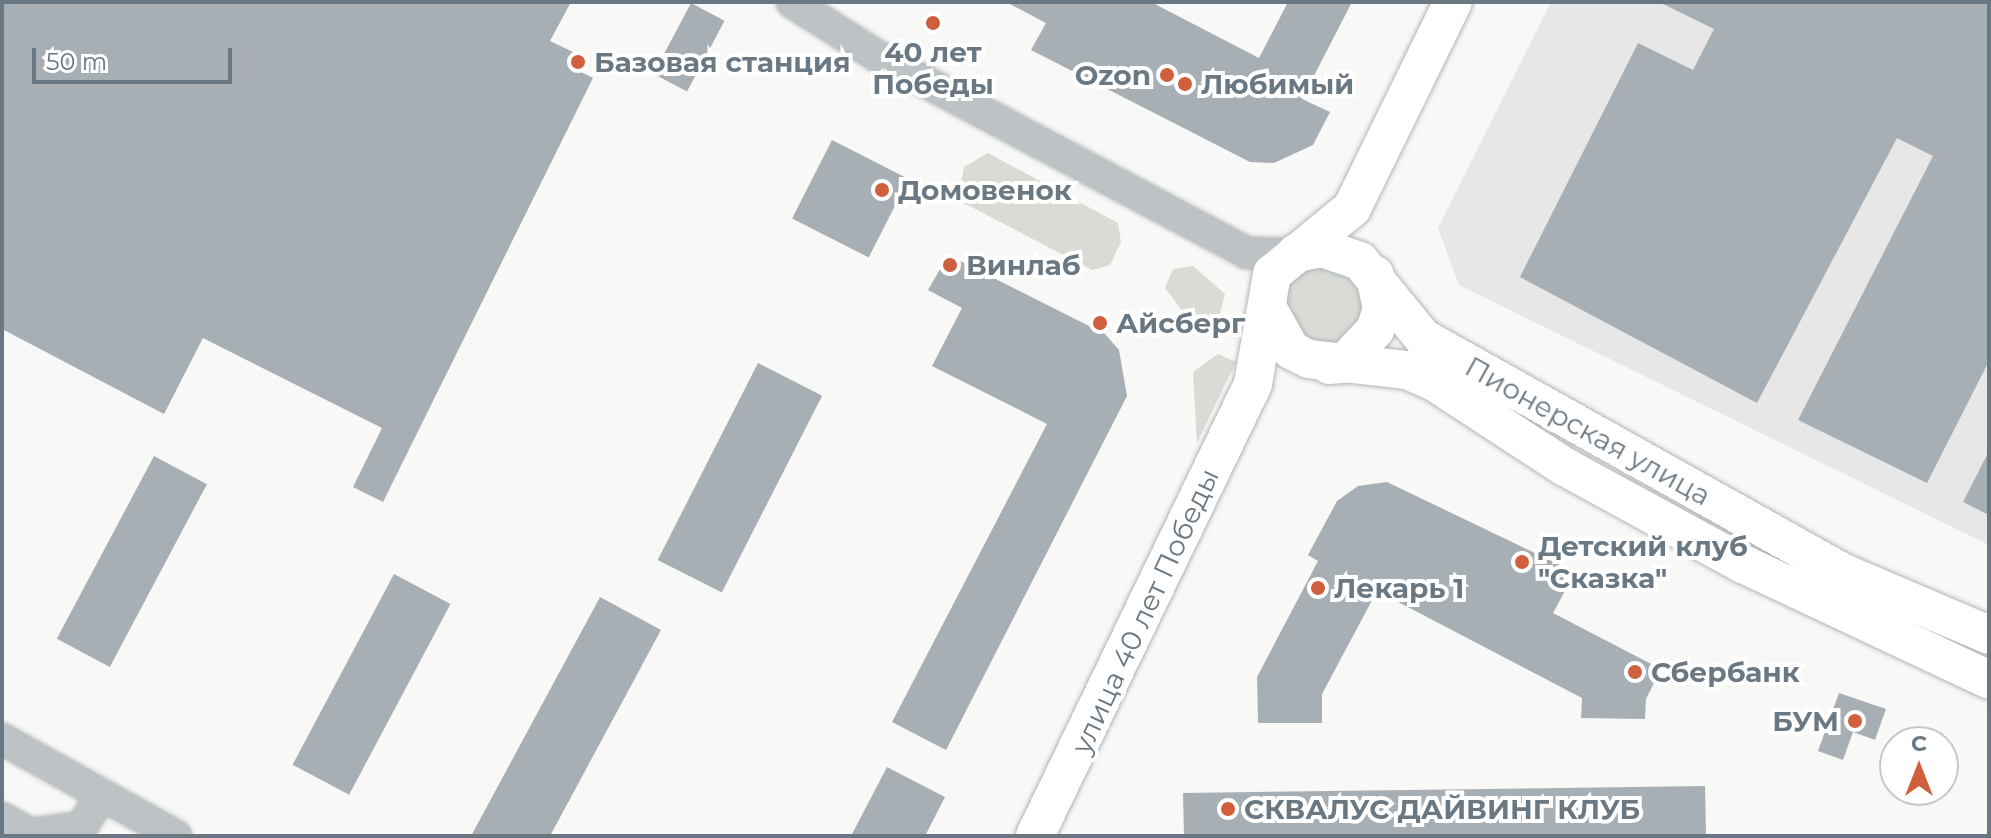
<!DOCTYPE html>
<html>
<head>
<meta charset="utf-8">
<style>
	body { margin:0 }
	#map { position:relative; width:1991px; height:838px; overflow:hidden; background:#f8f8f6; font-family:Montserrat,sans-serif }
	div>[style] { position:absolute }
	.built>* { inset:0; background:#e6e7e6 }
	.green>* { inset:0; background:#d8dcd5 }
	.building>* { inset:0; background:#a8afb4; transform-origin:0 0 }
	.roads { filter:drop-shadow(0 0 2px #b1b6b9) drop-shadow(0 0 2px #b1b6b9) }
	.minor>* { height:30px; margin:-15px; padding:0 15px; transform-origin:15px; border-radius:15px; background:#bdc2c5 }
	.major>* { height:38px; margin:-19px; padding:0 19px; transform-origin:19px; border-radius:19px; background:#fff }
	.dots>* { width:22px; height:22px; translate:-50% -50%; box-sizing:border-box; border:4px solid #fff; border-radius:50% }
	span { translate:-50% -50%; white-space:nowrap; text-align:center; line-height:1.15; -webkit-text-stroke:8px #fff; paint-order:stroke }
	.poi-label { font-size:28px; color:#6a7883; font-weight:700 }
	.left { translate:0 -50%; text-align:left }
	.right { translate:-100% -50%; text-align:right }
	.street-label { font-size:28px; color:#6a7883 }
	.frame { position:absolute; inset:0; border:4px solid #6a7883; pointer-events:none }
	.north { position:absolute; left:1879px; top:726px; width:80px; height:80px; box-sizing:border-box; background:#fff; border:2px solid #c3c9cd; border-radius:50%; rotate:0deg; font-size:22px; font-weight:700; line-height:32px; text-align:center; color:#6a7883 }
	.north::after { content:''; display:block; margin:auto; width:28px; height:36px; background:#d05f3d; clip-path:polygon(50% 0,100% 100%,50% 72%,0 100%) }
	.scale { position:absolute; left:32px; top:48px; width:200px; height:36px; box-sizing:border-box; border:4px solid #6a7883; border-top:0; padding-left:10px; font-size:24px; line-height:28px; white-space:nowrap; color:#6a7883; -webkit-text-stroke:6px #fff; paint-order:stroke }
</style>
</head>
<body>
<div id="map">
	<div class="built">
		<i style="clip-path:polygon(1551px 2px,1989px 2px,1989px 545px,1459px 285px,1438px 228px)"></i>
	</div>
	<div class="green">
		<i style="clip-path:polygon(988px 153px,1118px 223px,1121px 242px,1110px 265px,1092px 270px,958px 200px,964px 167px)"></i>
		<i style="clip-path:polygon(1319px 261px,1358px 277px,1368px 318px,1339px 350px,1285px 331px,1283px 286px)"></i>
		<i style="clip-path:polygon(1193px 266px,1225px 294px,1217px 325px,1187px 317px,1165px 288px,1173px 269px)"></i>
		<i style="clip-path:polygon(1218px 354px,1236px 362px,1197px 443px,1193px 372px)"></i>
	</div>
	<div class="building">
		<i style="clip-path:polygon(2px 2px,571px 2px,550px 41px,588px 59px,581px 72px,593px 78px,383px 502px,353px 487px,382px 428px,203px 338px,164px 414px,2px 329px)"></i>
		<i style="clip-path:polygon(1006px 2px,1151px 2px,1259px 58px,1288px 2px,1352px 2px,1302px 99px,1330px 112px,1313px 145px,1274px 163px,1250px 162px,1031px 50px,1046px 23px)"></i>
		<i style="clip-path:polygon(1659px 2px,1989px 2px,1989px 361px,1927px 483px,1798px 420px,1933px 156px,1897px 138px,1757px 403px,1520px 277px,1638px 43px,1693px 70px,1714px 29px)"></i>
		<i style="left:691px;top:3px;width:38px;height:80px;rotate:28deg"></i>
		<i style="left:832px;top:140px;width:86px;height:88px;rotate:27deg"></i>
		<i style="clip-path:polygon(948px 255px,1105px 334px,1119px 350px,1127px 396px,946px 750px,892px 722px,1047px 424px,932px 366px,962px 308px,928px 290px)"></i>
		<i style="left:758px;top:363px;width:72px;height:221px;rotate:27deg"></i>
		<i style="clip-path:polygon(1989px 451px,1989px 515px,1963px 502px)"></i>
		<i style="left:154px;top:456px;width:60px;height:207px;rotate:28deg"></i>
		<i style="clip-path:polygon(1387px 482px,1562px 566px,1565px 591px,1553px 613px,1661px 669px,1646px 699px,1645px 719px,1581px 718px,1582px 698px,1377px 591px,1322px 694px,1322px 723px,1258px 723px,1257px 677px,1318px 561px,1308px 555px,1337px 501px,1358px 486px)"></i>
		<i style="left:394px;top:574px;width:64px;height:216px;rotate:28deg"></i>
		<i style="clip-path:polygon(600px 597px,661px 630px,550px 836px,471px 836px)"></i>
		<i style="clip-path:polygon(1839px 693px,1886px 709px,1875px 740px,1853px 732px,1843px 760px,1818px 751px)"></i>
		<i style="clip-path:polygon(887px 767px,945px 797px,925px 836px,851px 836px)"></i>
		<i style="clip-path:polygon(1705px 786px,1706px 836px,1184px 836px,1183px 793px)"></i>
	</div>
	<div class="roads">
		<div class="minor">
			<i style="left:792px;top:2px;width:101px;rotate:32.4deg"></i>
			<i style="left:877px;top:56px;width:419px;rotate:28deg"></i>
			<i style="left:1247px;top:253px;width:46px;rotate:1.2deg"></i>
			<i style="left:2px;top:739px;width:199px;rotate:29.1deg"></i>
			<i style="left:2px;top:818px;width:33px;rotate:29deg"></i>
			<i style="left:31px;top:834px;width:51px;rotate:-7.8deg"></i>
			<i style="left:82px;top:827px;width:37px;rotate:-59deg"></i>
		</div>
		<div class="major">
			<i style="left:1296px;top:253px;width:26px;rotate:-11deg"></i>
			<i style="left:1322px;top:248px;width:40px;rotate:18.9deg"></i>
			<i style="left:1360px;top:261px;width:99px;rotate:50.7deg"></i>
			<i style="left:1423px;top:338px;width:484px;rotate:29.2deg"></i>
			<i style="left:1846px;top:574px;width:155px;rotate:23.1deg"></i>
			<i style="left:1267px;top:307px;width:49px;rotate:60.8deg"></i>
			<i style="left:1291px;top:350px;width:20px;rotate:27deg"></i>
			<i style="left:1309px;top:359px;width:99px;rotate:6.4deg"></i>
			<i style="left:1407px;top:370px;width:32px;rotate:24deg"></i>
			<i style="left:1436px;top:383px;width:154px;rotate:33.1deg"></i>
			<i style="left:1565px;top:467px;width:203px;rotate:28.6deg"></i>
			<i style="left:1743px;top:564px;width:272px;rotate:25.2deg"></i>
			<i style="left:1329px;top:365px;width:14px;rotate:-4deg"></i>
			<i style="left:1343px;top:364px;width:47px;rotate:-46.7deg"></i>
			<i style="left:1375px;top:330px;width:22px;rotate:-72deg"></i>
			<i style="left:1382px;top:309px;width:35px;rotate:-102deg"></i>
			<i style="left:1035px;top:836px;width:502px;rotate:-64.25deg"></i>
			<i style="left:1253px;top:384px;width:112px;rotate:-80.2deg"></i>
			<i style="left:1272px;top:274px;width:104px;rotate:-39.5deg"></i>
			<i style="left:1352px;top:208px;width:229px;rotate:-63.9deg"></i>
		</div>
	</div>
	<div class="dots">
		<i style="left:933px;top:23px;background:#d05f3d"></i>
		<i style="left:578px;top:62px;background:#d05f3d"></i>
		<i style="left:1167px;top:75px;background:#d05f3d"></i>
		<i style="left:1185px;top:84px;background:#d05f3d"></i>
		<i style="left:882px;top:190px;background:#d05f3d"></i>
		<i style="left:950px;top:265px;background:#d05f3d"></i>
		<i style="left:1100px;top:323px;background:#d05f3d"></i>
		<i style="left:1522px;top:562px;background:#d05f3d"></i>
		<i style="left:1318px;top:588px;background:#d05f3d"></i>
		<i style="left:1635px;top:672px;background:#d05f3d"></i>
		<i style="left:1855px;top:721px;background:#d05f3d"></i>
		<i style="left:1228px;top:809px;background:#d05f3d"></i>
	</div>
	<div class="poi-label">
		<span style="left:933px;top:68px">40 лет<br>Победы</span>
		<span class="left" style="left:594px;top:62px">Базовая станция</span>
		<span class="right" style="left:1151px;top:75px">Ozon</span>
		<span class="left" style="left:1201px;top:84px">Любимый</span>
		<span class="left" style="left:898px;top:190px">Домовенок</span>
		<span class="left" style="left:966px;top:265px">Винлаб</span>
		<span class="left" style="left:1116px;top:323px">Айсберг</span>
		<span class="left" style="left:1538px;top:562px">Детский клуб<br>"Сказка"</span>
		<span class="left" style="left:1334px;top:588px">Лекарь 1</span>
		<span class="left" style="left:1651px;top:672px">Сбербанк</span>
		<span class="right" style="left:1839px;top:721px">БУМ</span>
		<span class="left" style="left:1244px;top:809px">СКВАЛУС ДАЙВИНГ КЛУБ</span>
	</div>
	<div class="street-label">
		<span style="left:1588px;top:431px;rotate:29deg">Пионерская улица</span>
		<span style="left:1145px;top:611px;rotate:-65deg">улица 40 лет Победы</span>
	</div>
	<div class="frame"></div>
	<div class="north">С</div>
	<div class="scale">50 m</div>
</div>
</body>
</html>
